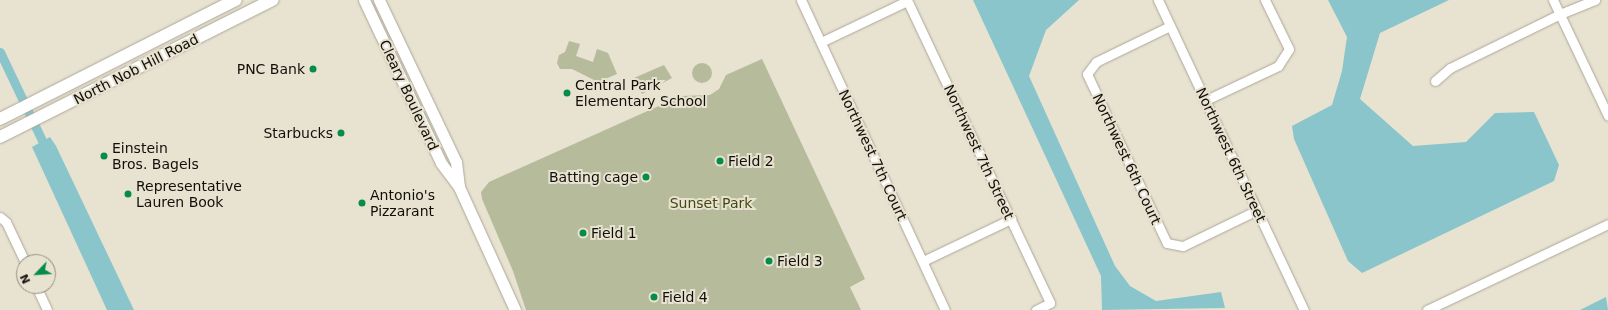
<!DOCTYPE html>
<html>
<head>
<meta charset="utf-8">
<style>
	body { margin:0 }
	#map { position:relative; width:1608px; height:310px; overflow:hidden; background:#e8e2d1; font-family:"DejaVu Sans",sans-serif }
	div>[style] { position:absolute }
	.green>* { inset:0; background:#b6bb9b }
	.round { border-radius:50% }
	.water>* { inset:0; background:#89c5cb }
	.canal>* { height:9px; margin:-4.5px; padding:0 4.5px; transform-origin:4.5px; border-radius:4.5px; background:#89c5cb }
	.roads { filter:drop-shadow(0 0 1px #aca797) drop-shadow(0 0 1px #aca797) }
	.minor>* { height:9px; margin:-4.5px; padding:0 4.5px; transform-origin:4.5px; border-radius:4.5px; background:#fff }
	.tertiary>* { height:11px; margin:-5.5px; padding:0 5.5px; transform-origin:5.5px; border-radius:5.5px; background:#fff }
	.secondary>* { height:12px; margin:-6px; padding:0 6px; transform-origin:6px; border-radius:6px; background:#fff }
	.dots>* { width:11px; height:11px; translate:-50% -50%; box-sizing:border-box; border:2px solid #e8e2d1; border-radius:50% }
	span { translate:-50% -50%; white-space:nowrap; text-align:center; line-height:1.15; -webkit-text-stroke:4px #e8e2d1; paint-order:stroke }
	.street-label { font-size:14px; color:#110f09 }
	.poi-label { font-size:14px; color:#110f09 }
	.right { translate:-100% -50%; text-align:right }
	.left { translate:0 -50%; text-align:left }
	.park-label { font-size:14px; color:#434813 }
	.north { position:absolute; left:16px; top:254px; width:40px; height:40px; box-sizing:border-box; background:#e8e2d1; border:1px solid #928e81; border-radius:50%; rotate:245deg; font-size:11px; font-weight:700; line-height:16px; text-align:center; color:#110f09 }
	.north::after { content:''; display:block; margin:auto; width:14px; height:18px; background:#068c49; clip-path:polygon(50% 0,100% 100%,50% 72%,0 100%) }
</style>
</head>
<body>
<div id="map">
	<div class="green">
		<i style="clip-path:polygon(569px 41px,580px 44px,576px 56px,593px 62px,597px 49px,608px 53px,617px 74px,598px 82px,572px 69px,560px 69px,557px 63px,559px 55px,565px 52px)"></i>
		<i style="clip-path:polygon(762px 59px,865px 279px,850px 287px,861px 310px,526px 310px,513px 271px,482px 199px,481px 192px,489px 182px,681px 96px,710px 95px,719px 89px,726px 75px)"></i>
		<i class="round" style="left:692px;top:63px;width:20px;height:20px"></i>
		<i style="clip-path:polygon(664px 65px,672px 78px,642px 94px,634px 78px)"></i>
	</div>
	<div class="water">
		<i style="clip-path:polygon(973px 0,1079px 0,1046px 30px,1029px 76px,1115px 266px,1130px 286px,1156px 301px,1221px 292px,1225px 308px,1102px 310px,1101px 276px)"></i>
		<i style="clip-path:polygon(1328px 0,1449px 0,1380px 33px,1360px 99px,1413px 146px,1466px 142px,1495px 113px,1534px 112px,1559px 165px,1554px 181px,1362px 273px,1348px 261px,1294px 139px,1292px 126px,1332px 105px,1342px 71px,1347px 37px)"></i>
		<i style="clip-path:polygon(50px 137px,56px 146px,134px 310px,107px 310px,32px 147px)"></i>
		<i style="clip-path:polygon(1606px 297px,1608px 310px,1580px 310px)"></i>
	</div>
	<div class="canal">
		<i style="left:0;top:52px;width:110px;rotate:64.6deg"></i>
	</div>
	<div class="roads">
		<div class="minor">
			<i style="left:801px;top:0;width:342px;rotate:65.1deg"></i>
			<i style="left:907px;top:0;width:335px;rotate:64.7deg"></i>
			<i style="left:1050px;top:303px;width:16px;rotate:153deg"></i>
			<i style="left:1158px;top:0;width:343px;rotate:64.8deg"></i>
			<i style="left:1553px;top:0;width:128px;rotate:64.6deg"></i>
			<i style="left:1170px;top:26px;width:82px;rotate:154.1deg"></i>
			<i style="left:1096px;top:62px;width:15px;rotate:127deg"></i>
			<i style="left:1087px;top:74px;width:187px;rotate:64.7deg"></i>
			<i style="left:1167px;top:243px;width:16px;rotate:11deg"></i>
			<i style="left:1183px;top:246px;width:82px;rotate:-25.9deg"></i>
			<i style="left:821px;top:42px;width:95px;rotate:-25.5deg"></i>
			<i style="left:1435px;top:81px;width:20px;rotate:-41deg"></i>
			<i style="left:1450px;top:68px;width:123px;rotate:-26.1deg"></i>
			<i style="left:1560px;top:14px;width:38px;rotate:-22deg"></i>
			<i style="left:1206px;top:100px;width:80px;rotate:-25.3deg"></i>
			<i style="left:1278px;top:66px;width:20px;rotate:-57deg"></i>
			<i style="left:1289px;top:49px;width:55px;rotate:-116.1deg"></i>
			<i style="left:0;top:217px;width:8px;rotate:40deg"></i>
			<i style="left:6px;top:222px;width:44px;rotate:64.6deg"></i>
			<i style="left:923px;top:261px;width:98px;rotate:-25.5deg"></i>
			<i style="left:36px;top:286px;width:26px;rotate:65deg"></i>
			<i style="left:1427px;top:310px;width:200px;rotate:-25.4deg"></i>
		</div>
		<div class="tertiary">
			<i style="left:364px;top:0;width:180px;rotate:64.7deg"></i>
			<i style="left:441px;top:163px;width:30px;rotate:53deg"></i>
			<i style="left:459px;top:187px;width:135px;rotate:65.5deg"></i>
			<i style="left:379px;top:0;width:179px;rotate:64.6deg"></i>
			<i style="left:456px;top:162px;width:25px;rotate:83deg"></i>
		</div>
		<div class="secondary">
			<i style="left:0;top:119px;width:264px;rotate:-26.8deg"></i>
			<i style="left:0;top:137px;width:305px;rotate:-26.7deg"></i>
		</div>
	</div>
	<div class="dots">
		<i style="left:313px;top:69px;background:#068c49"></i>
		<i style="left:567px;top:93px;background:#068c49"></i>
		<i style="left:341px;top:133px;background:#068c49"></i>
		<i style="left:104px;top:156px;background:#068c49"></i>
		<i style="left:720px;top:161px;background:#068c49"></i>
		<i style="left:646px;top:177px;background:#068c49"></i>
		<i style="left:128px;top:194px;background:#068c49"></i>
		<i style="left:362px;top:203px;background:#068c49"></i>
		<i style="left:583px;top:233px;background:#068c49"></i>
		<i style="left:769px;top:261px;background:#068c49"></i>
		<i style="left:654px;top:297px;background:#068c49"></i>
	</div>
	<div class="street-label">
		<span style="left:136px;top:69px;rotate:-27deg">North Nob Hill Road</span>
		<span style="left:409px;top:95px;rotate:65deg">Cleary Boulevard</span>
		<span style="left:979px;top:152px;rotate:65deg">Northwest 7th Street</span>
		<span style="left:873px;top:155px;rotate:65deg">Northwest 7th Court</span>
		<span style="left:1231px;top:155px;rotate:65deg">Northwest 6th Street</span>
		<span style="left:1127px;top:159px;rotate:65deg">Northwest 6th Court</span>
	</div>
	<div class="poi-label">
		<span class="right" style="left:305px;top:69px">PNC Bank</span>
		<span class="left" style="left:575px;top:93px">Central Park<br>Elementary School</span>
		<span class="right" style="left:333px;top:133px">Starbucks</span>
		<span class="left" style="left:112px;top:156px">Einstein<br>Bros. Bagels</span>
		<span class="left" style="left:728px;top:161px">Field 2</span>
		<span class="right" style="left:638px;top:177px">Batting cage</span>
		<span class="left" style="left:136px;top:194px">Representative<br>Lauren Book</span>
		<span class="left" style="left:370px;top:203px">Antonio's<br>Pizzarant</span>
		<span class="left" style="left:591px;top:233px">Field 1</span>
		<span class="left" style="left:777px;top:261px">Field 3</span>
		<span class="left" style="left:662px;top:297px">Field 4</span>
	</div>
	<div class="park-label">
		<span style="left:711px;top:203px">Sunset Park</span>
	</div>
	<div class="north">N</div>
</div>
</body>
</html>
